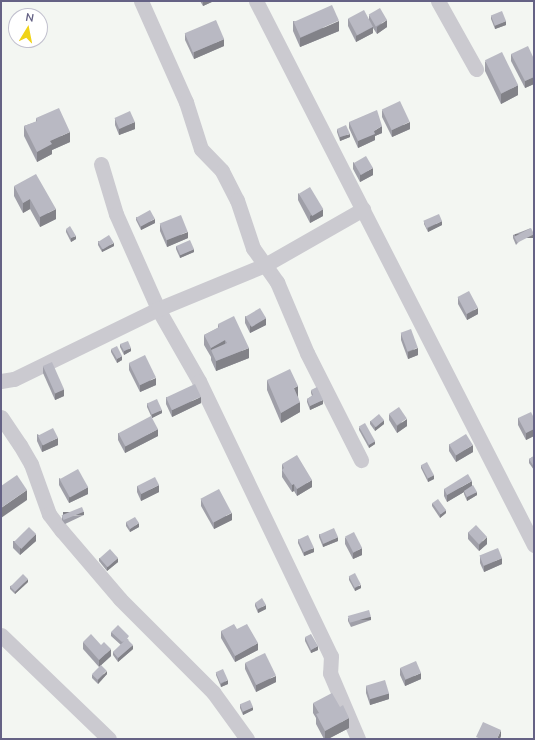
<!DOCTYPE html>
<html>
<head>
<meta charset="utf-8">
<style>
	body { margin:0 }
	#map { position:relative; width:535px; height:740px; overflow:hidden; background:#f3f6f2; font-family:Mulish,sans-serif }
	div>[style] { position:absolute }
	.street>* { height:15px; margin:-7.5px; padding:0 7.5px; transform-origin:7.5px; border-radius:7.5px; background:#cbcad0 }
	.wall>* { inset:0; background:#9f9fa8 }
	.shaded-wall>* { inset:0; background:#828288; transform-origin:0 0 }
	.building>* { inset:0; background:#b9b9c3; transform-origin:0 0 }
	span { translate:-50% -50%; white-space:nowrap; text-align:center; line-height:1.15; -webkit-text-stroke:4px #fff; paint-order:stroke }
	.frame { position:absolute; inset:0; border:2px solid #656285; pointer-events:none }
	.north { position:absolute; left:8px; top:8px; width:40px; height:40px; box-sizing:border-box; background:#fff; border:1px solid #c1c0ce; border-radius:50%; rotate:10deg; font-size:11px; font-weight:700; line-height:16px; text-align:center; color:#656285 }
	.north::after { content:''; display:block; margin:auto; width:14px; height:18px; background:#f0d318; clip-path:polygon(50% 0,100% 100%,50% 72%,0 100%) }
</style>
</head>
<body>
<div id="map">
	<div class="street">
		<i style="left:141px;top:1px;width:111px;rotate:66deg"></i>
		<i style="left:186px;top:102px;width:49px;rotate:72.3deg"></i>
		<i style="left:201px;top:149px;width:30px;rotate:46deg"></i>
		<i style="left:222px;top:171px;width:33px;rotate:63deg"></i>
		<i style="left:237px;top:200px;width:51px;rotate:71.6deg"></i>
		<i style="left:253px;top:248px;width:42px;rotate:54.8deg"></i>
		<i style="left:277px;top:282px;width:77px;rotate:67.1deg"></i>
		<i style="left:307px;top:353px;width:120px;rotate:63.2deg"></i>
		<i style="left:256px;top:1px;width:611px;rotate:62.93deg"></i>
		<i style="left:438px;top:1px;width:78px;rotate:60.8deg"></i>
		<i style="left:101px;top:164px;width:52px;rotate:73.3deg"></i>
		<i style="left:116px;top:214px;width:104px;rotate:66.1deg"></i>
		<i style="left:158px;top:309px;width:83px;rotate:60.3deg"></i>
		<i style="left:199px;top:381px;width:305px;rotate:64.4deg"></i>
		<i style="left:331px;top:656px;width:17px;rotate:93deg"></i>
		<i style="left:330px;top:673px;width:72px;rotate:67deg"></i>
		<i style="left:1px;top:381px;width:13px;rotate:-9deg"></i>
		<i style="left:14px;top:379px;width:160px;rotate:-25.9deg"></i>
		<i style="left:158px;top:309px;width:116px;rotate:-22.4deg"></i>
		<i style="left:265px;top:265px;width:113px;rotate:-29.7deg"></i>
		<i style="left:1px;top:417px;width:34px;rotate:56deg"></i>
		<i style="left:20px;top:445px;width:22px;rotate:60deg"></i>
		<i style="left:31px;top:464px;width:53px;rotate:70.2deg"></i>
		<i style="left:49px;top:514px;width:21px;rotate:53deg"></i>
		<i style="left:62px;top:531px;width:89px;rotate:49.5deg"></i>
		<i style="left:120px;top:599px;width:132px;rotate:45deg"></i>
		<i style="left:213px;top:692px;width:58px;rotate:54.1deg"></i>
		<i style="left:1px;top:635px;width:150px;rotate:43.9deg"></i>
	</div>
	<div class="wall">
		<i style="clip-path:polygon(200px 1px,214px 1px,203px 6px)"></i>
		<i style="clip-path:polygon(369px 15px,387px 27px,377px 34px,373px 28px,373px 33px,356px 42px,348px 26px,348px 19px,369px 19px)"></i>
		<i style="clip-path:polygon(491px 16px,506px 25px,495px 29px,491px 19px)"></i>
		<i style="clip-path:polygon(293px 21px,339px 31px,300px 47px,293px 31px)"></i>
		<i style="clip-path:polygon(185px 33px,224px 46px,194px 59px,185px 40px)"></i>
		<i style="clip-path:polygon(511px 54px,534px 59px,534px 84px,525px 88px,511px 61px)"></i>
		<i style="clip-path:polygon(485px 61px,518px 95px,501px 104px,485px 71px)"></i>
		<i style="clip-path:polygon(382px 110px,410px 129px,392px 137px,382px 117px)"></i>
		<i style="clip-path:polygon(36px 118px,70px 142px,52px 150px,52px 154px,37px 162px,24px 136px,24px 126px,36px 122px)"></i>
		<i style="clip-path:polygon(115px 118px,135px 129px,119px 135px,115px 125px)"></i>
		<i style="clip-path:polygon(349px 122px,382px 133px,375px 136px,375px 140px,358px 148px,349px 128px)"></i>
		<i style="clip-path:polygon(337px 129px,350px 137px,340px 141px,337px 132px)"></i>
		<i style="clip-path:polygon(353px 162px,373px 175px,360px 182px,353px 169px)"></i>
		<i style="clip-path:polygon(14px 186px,56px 219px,40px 227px,30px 209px,23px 213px,14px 196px)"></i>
		<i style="clip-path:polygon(298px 193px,323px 216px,310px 223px,298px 200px)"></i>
		<i style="clip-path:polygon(136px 217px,155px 223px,141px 230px,136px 220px)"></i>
		<i style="clip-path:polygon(424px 221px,442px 225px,428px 232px,424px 224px)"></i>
		<i style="clip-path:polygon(160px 224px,188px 238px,167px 247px,160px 231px)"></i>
		<i style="clip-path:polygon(531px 228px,516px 245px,513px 238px,513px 235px)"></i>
		<i style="clip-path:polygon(66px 229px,76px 239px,71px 242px,66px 232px)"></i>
		<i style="clip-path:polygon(98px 241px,114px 246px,102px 252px,98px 245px)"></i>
		<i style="clip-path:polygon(176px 246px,194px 252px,180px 258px,176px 249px)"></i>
		<i style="clip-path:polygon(458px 297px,478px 314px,467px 320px,458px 304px)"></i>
		<i style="clip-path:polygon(245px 316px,266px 325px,250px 333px,245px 323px)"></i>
		<i style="clip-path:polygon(218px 324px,249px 358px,216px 371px,211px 360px,211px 357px,204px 345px,204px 335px,218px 328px)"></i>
		<i style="clip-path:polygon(401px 333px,418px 355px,408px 359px,401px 340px)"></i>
		<i style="clip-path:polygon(120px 344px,131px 351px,124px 355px,120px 347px)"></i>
		<i style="clip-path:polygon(111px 349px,122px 360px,117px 363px,111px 352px)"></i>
		<i style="clip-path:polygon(129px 363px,156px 385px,140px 392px,129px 370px)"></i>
		<i style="clip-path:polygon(43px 366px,64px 396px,55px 400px,43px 373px)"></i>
		<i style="clip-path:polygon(267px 380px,298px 396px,300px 412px,281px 423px,267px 390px)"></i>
		<i style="clip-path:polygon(311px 390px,323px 404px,310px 410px,307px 402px,307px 399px,312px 396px,311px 393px)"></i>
		<i style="clip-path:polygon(166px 397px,201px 403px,172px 417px,166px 404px)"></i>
		<i style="clip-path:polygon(147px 403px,162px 413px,152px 418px,147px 407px)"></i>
		<i style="clip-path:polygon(389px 414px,407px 426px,397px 433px,389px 420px)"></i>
		<i style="clip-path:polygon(518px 418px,534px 418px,534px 436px,526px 440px,518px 425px)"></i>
		<i style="clip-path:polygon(370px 421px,384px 424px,375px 431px,370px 424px)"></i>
		<i style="clip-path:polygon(359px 427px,375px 444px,369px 448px,359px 430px)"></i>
		<i style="clip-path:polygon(118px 433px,158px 436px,125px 453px,118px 440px)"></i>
		<i style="clip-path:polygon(37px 434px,58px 445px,42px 452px,37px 441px)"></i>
		<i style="clip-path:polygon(449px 444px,473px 452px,456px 462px,449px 451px)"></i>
		<i style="clip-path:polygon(534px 456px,534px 470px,529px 463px,529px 459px)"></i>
		<i style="clip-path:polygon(282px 464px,312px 487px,297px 496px,294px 491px,292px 492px,282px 477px)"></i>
		<i style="clip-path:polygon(421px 465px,434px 479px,428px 482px,421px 468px)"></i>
		<i style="clip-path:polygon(59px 478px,88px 494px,69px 503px,59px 485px)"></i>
		<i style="clip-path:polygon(137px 486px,159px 492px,141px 501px,137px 492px)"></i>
		<i style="clip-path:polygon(472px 486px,477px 495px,467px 501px,464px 494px,464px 492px,447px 502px,444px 496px,444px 489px)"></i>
		<i style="clip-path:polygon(201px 499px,232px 520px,214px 529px,201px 506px)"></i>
		<i style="clip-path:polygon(432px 503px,446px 513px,440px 518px,432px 506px)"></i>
		<i style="clip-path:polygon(84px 515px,65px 524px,62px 520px,62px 516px)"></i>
		<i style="clip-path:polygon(126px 522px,139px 527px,130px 532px,126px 526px)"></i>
		<i style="clip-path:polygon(468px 532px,487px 544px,479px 551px,468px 539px)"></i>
		<i style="clip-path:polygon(319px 534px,338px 541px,323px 547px,319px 537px)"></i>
		<i style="clip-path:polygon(345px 537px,362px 555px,353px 559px,345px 544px)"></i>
		<i style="clip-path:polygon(298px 539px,314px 552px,304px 556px,298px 543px)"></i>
		<i style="clip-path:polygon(13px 541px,36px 541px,20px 555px,13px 548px)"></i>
		<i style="clip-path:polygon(480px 556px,502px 564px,484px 572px,480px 563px)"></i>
		<i style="clip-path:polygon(99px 558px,118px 562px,107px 571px,99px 561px)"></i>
		<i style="clip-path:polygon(349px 576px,361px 588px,355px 591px,349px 580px)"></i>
		<i style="clip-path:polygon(28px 582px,15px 594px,10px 589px,10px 586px)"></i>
		<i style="clip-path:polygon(255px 603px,266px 609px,258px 613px,255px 606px)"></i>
		<i style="clip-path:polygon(348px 618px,371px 620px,351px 627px,348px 621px)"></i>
		<i style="clip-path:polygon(237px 629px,258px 650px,235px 662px,221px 638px,221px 631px)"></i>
		<i style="clip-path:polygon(111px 632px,129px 640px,128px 640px,133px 649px,118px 662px,113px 655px,113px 652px,121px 645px,111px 636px)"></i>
		<i style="clip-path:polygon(305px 637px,318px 650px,311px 653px,305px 641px)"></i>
		<i style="clip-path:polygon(83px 642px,111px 656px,99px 667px,83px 649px)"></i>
		<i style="clip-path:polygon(245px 663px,276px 682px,256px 692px,245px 669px)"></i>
		<i style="clip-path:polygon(400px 668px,421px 679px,405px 686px,400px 675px)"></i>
		<i style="clip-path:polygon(216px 672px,228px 684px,221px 687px,216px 675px)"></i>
		<i style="clip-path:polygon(107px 674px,98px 684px,92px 678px,92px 675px)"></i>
		<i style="clip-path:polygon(366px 686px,389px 699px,370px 705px,366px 693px)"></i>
		<i style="clip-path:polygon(313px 703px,349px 728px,328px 739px,324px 739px,316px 724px,316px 718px,313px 713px)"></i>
		<i style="clip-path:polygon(240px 704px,253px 710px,243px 715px,240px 708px)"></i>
	</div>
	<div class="shaded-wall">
		<i style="clip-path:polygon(203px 1px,214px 1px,203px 6px)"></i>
		<i style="clip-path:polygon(387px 20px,387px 27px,377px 34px,377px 27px)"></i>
		<i style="clip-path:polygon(339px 21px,339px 31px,300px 47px,300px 38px)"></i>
		<i style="clip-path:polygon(506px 21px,506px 25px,495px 29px,495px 25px)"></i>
		<i style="clip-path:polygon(373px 27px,373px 33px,356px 42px,356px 36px)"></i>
		<i style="clip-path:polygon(224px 39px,224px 46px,194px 59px,194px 52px)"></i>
		<i style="clip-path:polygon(534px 77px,534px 84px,525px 88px,525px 81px)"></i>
		<i style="clip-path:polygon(518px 85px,518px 95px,501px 104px,501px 94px)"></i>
		<i style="clip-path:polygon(135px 122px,135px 129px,119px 135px,119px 128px)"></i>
		<i style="clip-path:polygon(410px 122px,410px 129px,392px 137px,392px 130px)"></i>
		<i style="clip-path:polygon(382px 126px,382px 133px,375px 136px,375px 140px,358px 148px,358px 141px)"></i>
		<i style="clip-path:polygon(70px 132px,70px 142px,52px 150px,52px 154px,37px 162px,37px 152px,50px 141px)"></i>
		<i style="clip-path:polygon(350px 134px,350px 137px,340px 141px,340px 137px)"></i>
		<i style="clip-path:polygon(373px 168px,373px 175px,360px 182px,360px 175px)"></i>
		<i style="clip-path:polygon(30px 199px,30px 209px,23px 213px,23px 203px)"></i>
		<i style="clip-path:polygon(56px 209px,56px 219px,40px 227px,40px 217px)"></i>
		<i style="clip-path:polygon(323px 209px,323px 216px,310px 223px,310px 216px)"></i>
		<i style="clip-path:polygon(155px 219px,155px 223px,141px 230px,141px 226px)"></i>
		<i style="clip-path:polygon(442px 221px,442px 225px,428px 232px,428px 228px)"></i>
		<i style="clip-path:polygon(188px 232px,188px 238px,167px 247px,167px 240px)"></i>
		<i style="left:534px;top:234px;width:4px;height:19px;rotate:90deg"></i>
		<i style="clip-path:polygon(76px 236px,76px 239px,71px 242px,71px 238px)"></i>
		<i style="clip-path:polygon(114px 243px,114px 246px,102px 252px,102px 249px)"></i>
		<i style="clip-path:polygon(194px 249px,194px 252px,180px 258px,180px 255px)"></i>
		<i style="clip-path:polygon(478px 308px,478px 314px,467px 320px,467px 314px)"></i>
		<i style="clip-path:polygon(266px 318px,266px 325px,250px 333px,250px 326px)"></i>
		<i style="clip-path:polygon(225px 340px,225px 350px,211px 351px,211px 348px)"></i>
		<i style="clip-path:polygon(131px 348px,131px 351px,124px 355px,124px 351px)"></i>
		<i style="clip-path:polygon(249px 348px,249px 358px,216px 371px,216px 361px)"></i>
		<i style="clip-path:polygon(418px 348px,418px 355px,408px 359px,408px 352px)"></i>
		<i style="clip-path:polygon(122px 356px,122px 360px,117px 363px,117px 359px)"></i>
		<i style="clip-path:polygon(156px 378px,156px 385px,140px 392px,140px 385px)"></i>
		<i style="clip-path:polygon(298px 386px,298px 396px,294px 398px,294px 388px)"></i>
		<i style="clip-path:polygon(64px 389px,64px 396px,55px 400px,55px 393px)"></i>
		<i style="clip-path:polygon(201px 397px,201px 403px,172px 417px,172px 410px)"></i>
		<i style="clip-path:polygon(323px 400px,323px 404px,310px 410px,310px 406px)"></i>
		<i style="clip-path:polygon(300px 402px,300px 412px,281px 423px,281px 413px)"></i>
		<i style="clip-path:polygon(162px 410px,162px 413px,152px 418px,152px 414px)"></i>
		<i style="clip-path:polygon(407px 419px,407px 426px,397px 433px,397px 426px)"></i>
		<i style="clip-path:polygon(384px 420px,384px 424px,375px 431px,375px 427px)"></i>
		<i style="clip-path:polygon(158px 429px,158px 436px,125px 453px,125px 446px)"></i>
		<i style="clip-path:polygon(534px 429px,534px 436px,526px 440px,526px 433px)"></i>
		<i style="clip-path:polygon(58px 438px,58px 445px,42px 452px,42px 445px)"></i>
		<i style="clip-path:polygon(375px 441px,375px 444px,369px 448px,369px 445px)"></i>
		<i style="clip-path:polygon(473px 445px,473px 452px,456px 462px,456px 455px)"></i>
		<i style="clip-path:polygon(434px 475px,434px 479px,428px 482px,428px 478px)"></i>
		<i style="clip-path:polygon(312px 480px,312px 487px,297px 496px,297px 489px)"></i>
		<i style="clip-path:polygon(472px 481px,472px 488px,464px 491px,464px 492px,447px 502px,447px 495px)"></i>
		<i style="clip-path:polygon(294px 484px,294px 491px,292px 492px,292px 485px)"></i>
		<i style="clip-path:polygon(159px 485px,159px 492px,141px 501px,141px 494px)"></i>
		<i style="clip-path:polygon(88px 487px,88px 494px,69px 503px,69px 497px)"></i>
		<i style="clip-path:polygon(27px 490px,27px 500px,1px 518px,1px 508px)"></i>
		<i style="clip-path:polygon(477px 492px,477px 495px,467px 501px,467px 497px)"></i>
		<i style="clip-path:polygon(446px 510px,446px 513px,440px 518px,440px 514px)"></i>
		<i style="left:84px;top:512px;width:3px;height:21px;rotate:90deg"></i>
		<i style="clip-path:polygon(232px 513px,232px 520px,214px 529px,214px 522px)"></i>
		<i style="clip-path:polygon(139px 523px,139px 527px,130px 532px,130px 529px)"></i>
		<i style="clip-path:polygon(36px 534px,36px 541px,20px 555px,20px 548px)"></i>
		<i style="clip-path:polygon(338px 537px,338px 541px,323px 547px,323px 544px)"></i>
		<i style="clip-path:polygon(487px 537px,487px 544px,479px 551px,479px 545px)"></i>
		<i style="clip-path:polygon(314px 548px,314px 552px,304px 556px,304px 552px)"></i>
		<i style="clip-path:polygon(362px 548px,362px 555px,353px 559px,353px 553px)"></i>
		<i style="clip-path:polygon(118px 558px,118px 562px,107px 571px,107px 567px)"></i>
		<i style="clip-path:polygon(502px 558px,502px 564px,484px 572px,484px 566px)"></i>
		<i style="clip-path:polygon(28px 579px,28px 582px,15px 594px,15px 591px)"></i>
		<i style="clip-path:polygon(361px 585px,361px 588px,355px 591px,355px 588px)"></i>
		<i style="clip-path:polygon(266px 605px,266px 609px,258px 613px,258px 609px)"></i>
		<i style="left:371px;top:617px;width:3px;height:21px;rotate:90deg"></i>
		<i style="clip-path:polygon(258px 643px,258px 650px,235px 662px,235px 656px)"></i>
		<i style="clip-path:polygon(133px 645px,133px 649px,118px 662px,118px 658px)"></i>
		<i style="clip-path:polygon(318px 646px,318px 650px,311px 653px,311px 650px)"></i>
		<i style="clip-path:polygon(111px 649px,111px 656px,99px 667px,99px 660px)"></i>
		<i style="clip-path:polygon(107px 671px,107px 674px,98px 684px,98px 680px)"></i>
		<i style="clip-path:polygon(421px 673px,421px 679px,405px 686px,405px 680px)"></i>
		<i style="clip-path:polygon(276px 676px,276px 682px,256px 692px,256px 685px)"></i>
		<i style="clip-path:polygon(228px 680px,228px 684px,221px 687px,221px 684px)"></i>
		<i style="clip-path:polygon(389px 693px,389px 699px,370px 705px,370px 698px)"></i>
		<i style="clip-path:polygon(253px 707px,253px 710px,243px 715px,243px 711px)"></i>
		<i style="clip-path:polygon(349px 718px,349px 728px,328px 739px,325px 739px,325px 731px)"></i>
		<i style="clip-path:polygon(501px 730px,501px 736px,500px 739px,497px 739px)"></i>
	</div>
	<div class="building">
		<i style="left:332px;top:5px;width:17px;height:42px;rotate:66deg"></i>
		<i style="left:380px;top:8px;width:14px;height:13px;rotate:60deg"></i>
		<i style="left:364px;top:10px;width:19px;height:18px;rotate:62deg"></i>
		<i style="left:502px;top:11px;width:11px;height:12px;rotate:68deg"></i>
		<i style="left:216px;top:20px;width:21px;height:34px;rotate:67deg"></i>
		<i style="clip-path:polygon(528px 46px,534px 59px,534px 77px,525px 81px,511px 54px)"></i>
		<i style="left:502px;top:52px;width:37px;height:19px;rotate:64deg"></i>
		<i style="left:400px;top:101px;width:23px;height:20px;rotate:65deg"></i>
		<i style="clip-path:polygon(59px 108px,70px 132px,50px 141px,52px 144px,37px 152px,24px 126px,37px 121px,36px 118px)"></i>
		<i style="clip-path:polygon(377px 110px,382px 126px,374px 131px,375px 134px,358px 141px,349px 122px)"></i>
		<i style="left:130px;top:111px;width:12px;height:17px;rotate:66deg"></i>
		<i style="clip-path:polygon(346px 125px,350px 134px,340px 137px,337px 129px)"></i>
		<i style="left:366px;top:156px;width:14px;height:14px;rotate:60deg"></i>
		<i style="clip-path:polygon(36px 174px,56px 209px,40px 217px,30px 199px,23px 203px,14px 186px)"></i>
		<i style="left:310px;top:187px;width:26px;height:13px;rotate:59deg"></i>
		<i style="left:150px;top:210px;width:10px;height:16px;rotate:61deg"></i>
		<i style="left:439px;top:214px;width:8px;height:17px;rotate:67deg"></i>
		<i style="left:181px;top:215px;width:18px;height:23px;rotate:68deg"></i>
		<i style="clip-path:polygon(70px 226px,76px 236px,71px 238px,66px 229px)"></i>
		<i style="left:531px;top:228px;width:7px;height:19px;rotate:63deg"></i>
		<i style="left:109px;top:235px;width:9px;height:13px;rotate:58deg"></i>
		<i style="left:190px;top:240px;width:10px;height:15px;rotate:66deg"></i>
		<i style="left:469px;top:291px;width:19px;height:13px;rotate:62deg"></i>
		<i style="left:260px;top:308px;width:12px;height:17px;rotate:59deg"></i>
		<i style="clip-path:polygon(234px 316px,249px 348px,216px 361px,211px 350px,227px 343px,225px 340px,211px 348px,204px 335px,219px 327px,218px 324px)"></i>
		<i style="left:411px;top:329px;width:20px;height:11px;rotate:70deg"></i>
		<i style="clip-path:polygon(128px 341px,131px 348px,124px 351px,120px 344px)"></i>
		<i style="clip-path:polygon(117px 346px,122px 356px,117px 359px,111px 349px)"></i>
		<i style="left:145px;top:355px;width:25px;height:18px;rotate:64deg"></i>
		<i style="left:52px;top:362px;width:30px;height:10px;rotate:66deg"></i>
		<i style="clip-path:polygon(290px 369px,298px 386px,294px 388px,300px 402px,281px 413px,267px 380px)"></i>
		<i style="left:195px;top:384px;width:14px;height:32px;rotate:65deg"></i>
		<i style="clip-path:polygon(317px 387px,323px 400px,310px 406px,307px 399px,313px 395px,311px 390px)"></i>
		<i style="left:157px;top:399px;width:12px;height:11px;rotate:66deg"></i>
		<i style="left:399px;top:407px;width:14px;height:12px;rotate:56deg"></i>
		<i style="clip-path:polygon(531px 412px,534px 418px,534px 429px,526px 433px,518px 418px)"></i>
		<i style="left:379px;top:414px;width:8px;height:11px;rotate:50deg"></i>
		<i style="left:151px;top:416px;width:15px;height:37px;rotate:62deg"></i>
		<i style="left:365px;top:423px;width:21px;height:7px;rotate:61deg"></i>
		<i style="left:53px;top:428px;width:11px;height:17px;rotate:63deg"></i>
		<i style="left:466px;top:434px;width:13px;height:20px;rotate:58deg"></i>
		<i style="clip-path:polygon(297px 455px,312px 480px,297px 489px,294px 484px,292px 485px,282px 470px,284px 468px,282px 464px)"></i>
		<i style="clip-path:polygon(534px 456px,534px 467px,529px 459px)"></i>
		<i style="left:427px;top:462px;width:15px;height:7px;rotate:62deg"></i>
		<i style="left:78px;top:469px;width:21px;height:21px;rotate:61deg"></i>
		<i style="clip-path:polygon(468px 474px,472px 481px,447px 495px,444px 489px)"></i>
		<i style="clip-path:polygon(17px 475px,27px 490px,1px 508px,1px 486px)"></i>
		<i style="left:155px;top:477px;width:9px;height:20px;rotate:63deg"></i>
		<i style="clip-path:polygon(473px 485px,477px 492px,467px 497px,464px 491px)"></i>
		<i style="left:219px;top:489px;width:27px;height:21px;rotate:62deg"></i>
		<i style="left:438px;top:499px;width:14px;height:7px;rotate:54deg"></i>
		<i style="left:82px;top:507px;width:5px;height:22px;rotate:68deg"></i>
		<i style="clip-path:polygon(135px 517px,139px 523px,130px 529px,126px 522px)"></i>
		<i style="left:476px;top:525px;width:16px;height:11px;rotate:47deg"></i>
		<i style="left:29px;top:527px;width:10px;height:21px;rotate:45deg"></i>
		<i style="left:334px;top:528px;width:10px;height:16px;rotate:66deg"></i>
		<i style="left:354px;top:532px;width:18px;height:10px;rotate:63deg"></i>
		<i style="left:308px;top:535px;width:14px;height:11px;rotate:65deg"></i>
		<i style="left:498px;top:548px;width:11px;height:20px;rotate:68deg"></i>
		<i style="left:110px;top:549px;width:12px;height:14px;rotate:48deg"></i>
		<i style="left:355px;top:573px;width:13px;height:7px;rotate:63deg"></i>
		<i style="left:23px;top:574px;width:7px;height:18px;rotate:45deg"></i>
		<i style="clip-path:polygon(262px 598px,266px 605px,258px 609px,255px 603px)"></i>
		<i style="left:369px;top:610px;width:7px;height:22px;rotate:74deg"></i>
		<i style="clip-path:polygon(234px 624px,237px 629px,247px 624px,258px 643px,235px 656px,221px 631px)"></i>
		<i style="clip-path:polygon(118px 625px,129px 636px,127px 639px,133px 645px,118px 658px,113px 652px,124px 641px,122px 642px,111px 632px)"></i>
		<i style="clip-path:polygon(91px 634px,101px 645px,104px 642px,111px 649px,99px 660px,83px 642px)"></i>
		<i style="clip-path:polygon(311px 634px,318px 646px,311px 650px,305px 637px)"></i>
		<i style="left:265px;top:653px;width:25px;height:22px;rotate:64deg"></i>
		<i style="left:416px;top:661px;width:13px;height:17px;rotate:67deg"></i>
		<i style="left:101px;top:665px;width:8px;height:13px;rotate:45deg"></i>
		<i style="left:223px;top:669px;width:12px;height:8px;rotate:66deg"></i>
		<i style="left:385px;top:680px;width:14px;height:20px;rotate:73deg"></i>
		<i style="clip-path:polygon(332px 693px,340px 707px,343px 705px,349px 718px,325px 731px,316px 714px,319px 713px,313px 703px)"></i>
		<i style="left:250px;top:700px;width:8px;height:11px;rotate:67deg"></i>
		<i style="clip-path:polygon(483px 722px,501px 730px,497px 739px,481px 739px,476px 737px)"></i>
	</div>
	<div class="frame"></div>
	<div class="north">N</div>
</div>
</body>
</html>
